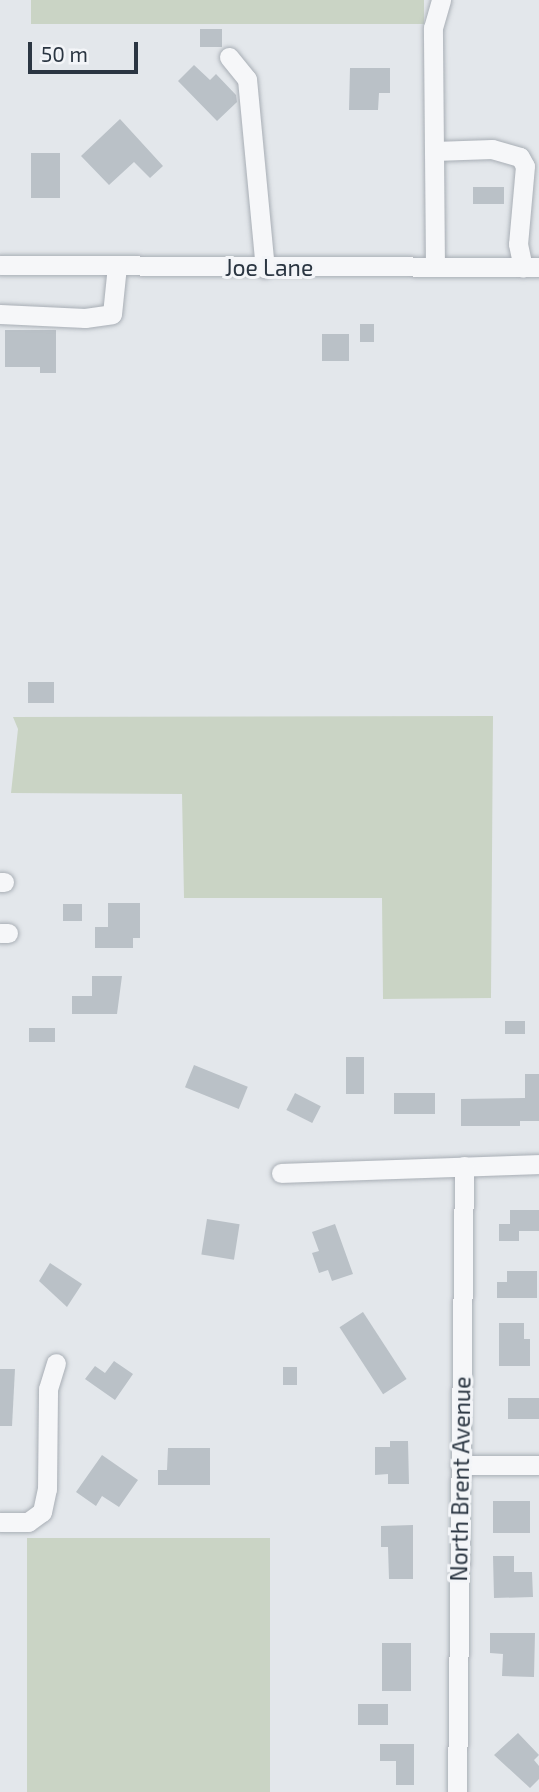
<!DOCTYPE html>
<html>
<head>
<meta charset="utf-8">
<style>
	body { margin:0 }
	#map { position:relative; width:539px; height:1792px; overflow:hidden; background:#e3e7eb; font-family:"Exo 2",sans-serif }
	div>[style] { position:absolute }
	.green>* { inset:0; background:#cad4c5; transform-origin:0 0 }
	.building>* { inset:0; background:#bac1c7; transform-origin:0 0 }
	.roads { filter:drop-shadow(0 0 2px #a8aeb5) drop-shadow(0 0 2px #a8aeb5) }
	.minor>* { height:19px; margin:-9.5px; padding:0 9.5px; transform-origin:9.5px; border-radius:9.5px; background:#f6f7f9 }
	span { translate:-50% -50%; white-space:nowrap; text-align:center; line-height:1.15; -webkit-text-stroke:6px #f3f5f8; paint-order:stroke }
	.street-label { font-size:23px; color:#2b3642 }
	.scale { position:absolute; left:28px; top:42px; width:110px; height:32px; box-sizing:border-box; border:4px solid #2b3642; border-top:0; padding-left:9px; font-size:21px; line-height:24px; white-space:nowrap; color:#2b3642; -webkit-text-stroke:5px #f3f5f8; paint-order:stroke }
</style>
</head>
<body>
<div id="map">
	<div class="green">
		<i style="left:31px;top:0;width:393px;height:24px"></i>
		<i style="clip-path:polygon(493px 716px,491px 998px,383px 999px,382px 898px,184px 898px,182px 794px,11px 793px,18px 729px,13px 717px)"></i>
		<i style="left:270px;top:1538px;width:254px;height:243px;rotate:90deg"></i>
	</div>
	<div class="building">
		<i style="left:200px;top:29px;width:22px;height:18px"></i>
		<i style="clip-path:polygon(194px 65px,210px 80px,216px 74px,236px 95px,237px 102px,217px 121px,178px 81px)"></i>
		<i style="clip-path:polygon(350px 68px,390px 68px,390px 93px,379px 93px,378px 110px,349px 110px)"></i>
		<i style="clip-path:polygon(120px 119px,163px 166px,150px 178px,134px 162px,109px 185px,81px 156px)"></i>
		<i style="left:31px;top:153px;width:29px;height:45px"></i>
		<i style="left:473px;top:187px;width:31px;height:17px"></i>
		<i style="left:360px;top:324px;width:14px;height:18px"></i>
		<i style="clip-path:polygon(5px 330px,56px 330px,56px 373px,40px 373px,40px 367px,5px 367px)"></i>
		<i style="left:322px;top:334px;width:27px;height:27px"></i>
		<i style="left:28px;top:682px;width:26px;height:21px"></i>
		<i style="clip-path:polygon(108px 903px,140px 903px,140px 938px,133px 938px,133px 948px,95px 948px,95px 927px,108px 927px)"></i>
		<i style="left:63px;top:904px;width:19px;height:17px"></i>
		<i style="clip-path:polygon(92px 976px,122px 976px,117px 1014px,72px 1014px,72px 996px,92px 996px)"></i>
		<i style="left:505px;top:1021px;width:20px;height:13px"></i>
		<i style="left:29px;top:1028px;width:26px;height:14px"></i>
		<i style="left:346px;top:1057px;width:18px;height:37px"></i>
		<i style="left:194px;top:1065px;width:58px;height:24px;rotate:22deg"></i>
		<i style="clip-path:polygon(525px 1074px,539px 1074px,539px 1121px,520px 1121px,520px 1126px,461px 1126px,461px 1099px,525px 1098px)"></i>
		<i style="left:295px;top:1093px;width:29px;height:19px;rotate:27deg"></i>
		<i style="left:394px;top:1093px;width:41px;height:21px"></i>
		<i style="clip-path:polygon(510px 1210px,539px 1210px,539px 1231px,519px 1231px,519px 1241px,499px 1241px,499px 1224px,510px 1224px)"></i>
		<i style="left:207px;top:1219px;width:33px;height:36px;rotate:9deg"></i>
		<i style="clip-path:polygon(335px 1224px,353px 1274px,332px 1281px,328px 1270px,319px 1273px,312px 1253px,319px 1251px,312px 1232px)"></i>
		<i style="clip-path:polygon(50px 1263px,82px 1284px,67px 1307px,39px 1281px)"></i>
		<i style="clip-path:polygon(507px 1271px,537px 1271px,537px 1298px,497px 1298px,497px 1282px,507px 1282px)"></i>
		<i style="left:363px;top:1312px;width:80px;height:28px;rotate:57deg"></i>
		<i style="clip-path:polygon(499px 1323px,524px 1323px,524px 1339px,530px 1339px,530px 1366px,499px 1366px)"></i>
		<i style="clip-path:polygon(114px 1361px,133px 1374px,115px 1400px,85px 1379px,95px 1366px,105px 1373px)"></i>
		<i style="left:283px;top:1367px;width:14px;height:18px"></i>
		<i style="clip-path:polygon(0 1369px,15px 1369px,12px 1426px,0 1426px)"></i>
		<i style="left:508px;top:1398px;width:31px;height:21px"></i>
		<i style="clip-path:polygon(390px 1441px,408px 1441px,409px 1484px,388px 1484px,388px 1474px,375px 1475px,375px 1447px,390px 1447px)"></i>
		<i style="clip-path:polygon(168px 1448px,210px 1448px,210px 1485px,158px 1485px,158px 1470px,167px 1470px)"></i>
		<i style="clip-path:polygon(102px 1455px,138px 1480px,119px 1507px,102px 1496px,96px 1506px,76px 1492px)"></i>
		<i style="left:493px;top:1501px;width:37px;height:32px"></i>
		<i style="clip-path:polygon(413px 1525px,413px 1579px,389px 1579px,388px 1547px,381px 1547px,381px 1526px)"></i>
		<i style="clip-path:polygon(493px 1556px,514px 1556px,514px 1572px,532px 1572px,533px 1597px,494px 1598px)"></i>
		<i style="clip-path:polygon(490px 1633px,535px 1633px,534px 1677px,502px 1676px,503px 1654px,490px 1653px)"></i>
		<i style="left:382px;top:1643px;width:29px;height:48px"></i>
		<i style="left:358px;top:1704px;width:30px;height:21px"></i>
		<i style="clip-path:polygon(518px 1733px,539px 1755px,534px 1760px,539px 1766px,539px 1779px,530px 1788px,494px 1755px)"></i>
		<i style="clip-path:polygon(380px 1744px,414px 1744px,414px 1785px,396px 1785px,396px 1761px,380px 1761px)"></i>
	</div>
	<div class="roads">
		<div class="minor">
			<i style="left:229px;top:57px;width:28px;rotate:51deg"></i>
			<i style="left:247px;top:79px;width:190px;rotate:84.6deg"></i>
			<i style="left:434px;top:151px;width:58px;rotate:-2deg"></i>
			<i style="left:492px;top:149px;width:29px;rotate:16deg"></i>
			<i style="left:520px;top:157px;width:10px;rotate:61deg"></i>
			<i style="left:525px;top:166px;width:78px;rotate:95.1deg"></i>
			<i style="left:518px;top:244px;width:24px;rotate:78deg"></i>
			<i style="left:0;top:265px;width:539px;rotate:0.21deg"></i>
			<i style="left:435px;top:267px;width:239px;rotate:-90.5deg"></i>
			<i style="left:433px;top:28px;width:29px;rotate:-74deg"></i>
			<i style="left:0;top:314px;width:85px;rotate:2.7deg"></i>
			<i style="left:85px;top:318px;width:27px;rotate:-8deg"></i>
			<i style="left:112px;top:314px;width:48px;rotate:-84.1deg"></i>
			<i style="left:0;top:882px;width:4px"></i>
			<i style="left:0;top:933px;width:8px"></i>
			<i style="left:281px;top:1173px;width:258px;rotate:-2deg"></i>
			<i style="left:460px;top:1465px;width:79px"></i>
			<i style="left:0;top:1522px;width:28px"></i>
			<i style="left:28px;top:1522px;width:17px;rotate:-36deg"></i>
			<i style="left:42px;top:1512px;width:24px;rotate:-78deg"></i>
			<i style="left:47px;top:1489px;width:100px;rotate:-89.4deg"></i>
			<i style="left:48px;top:1389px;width:27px;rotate:-73deg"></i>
			<i style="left:457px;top:1792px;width:626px;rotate:-89.36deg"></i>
		</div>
	</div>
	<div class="street-label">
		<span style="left:269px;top:267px">Joe Lane</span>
		<span style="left:460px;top:1479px;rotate:-89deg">North Brent Avenue</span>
	</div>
	<div class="scale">50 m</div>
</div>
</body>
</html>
